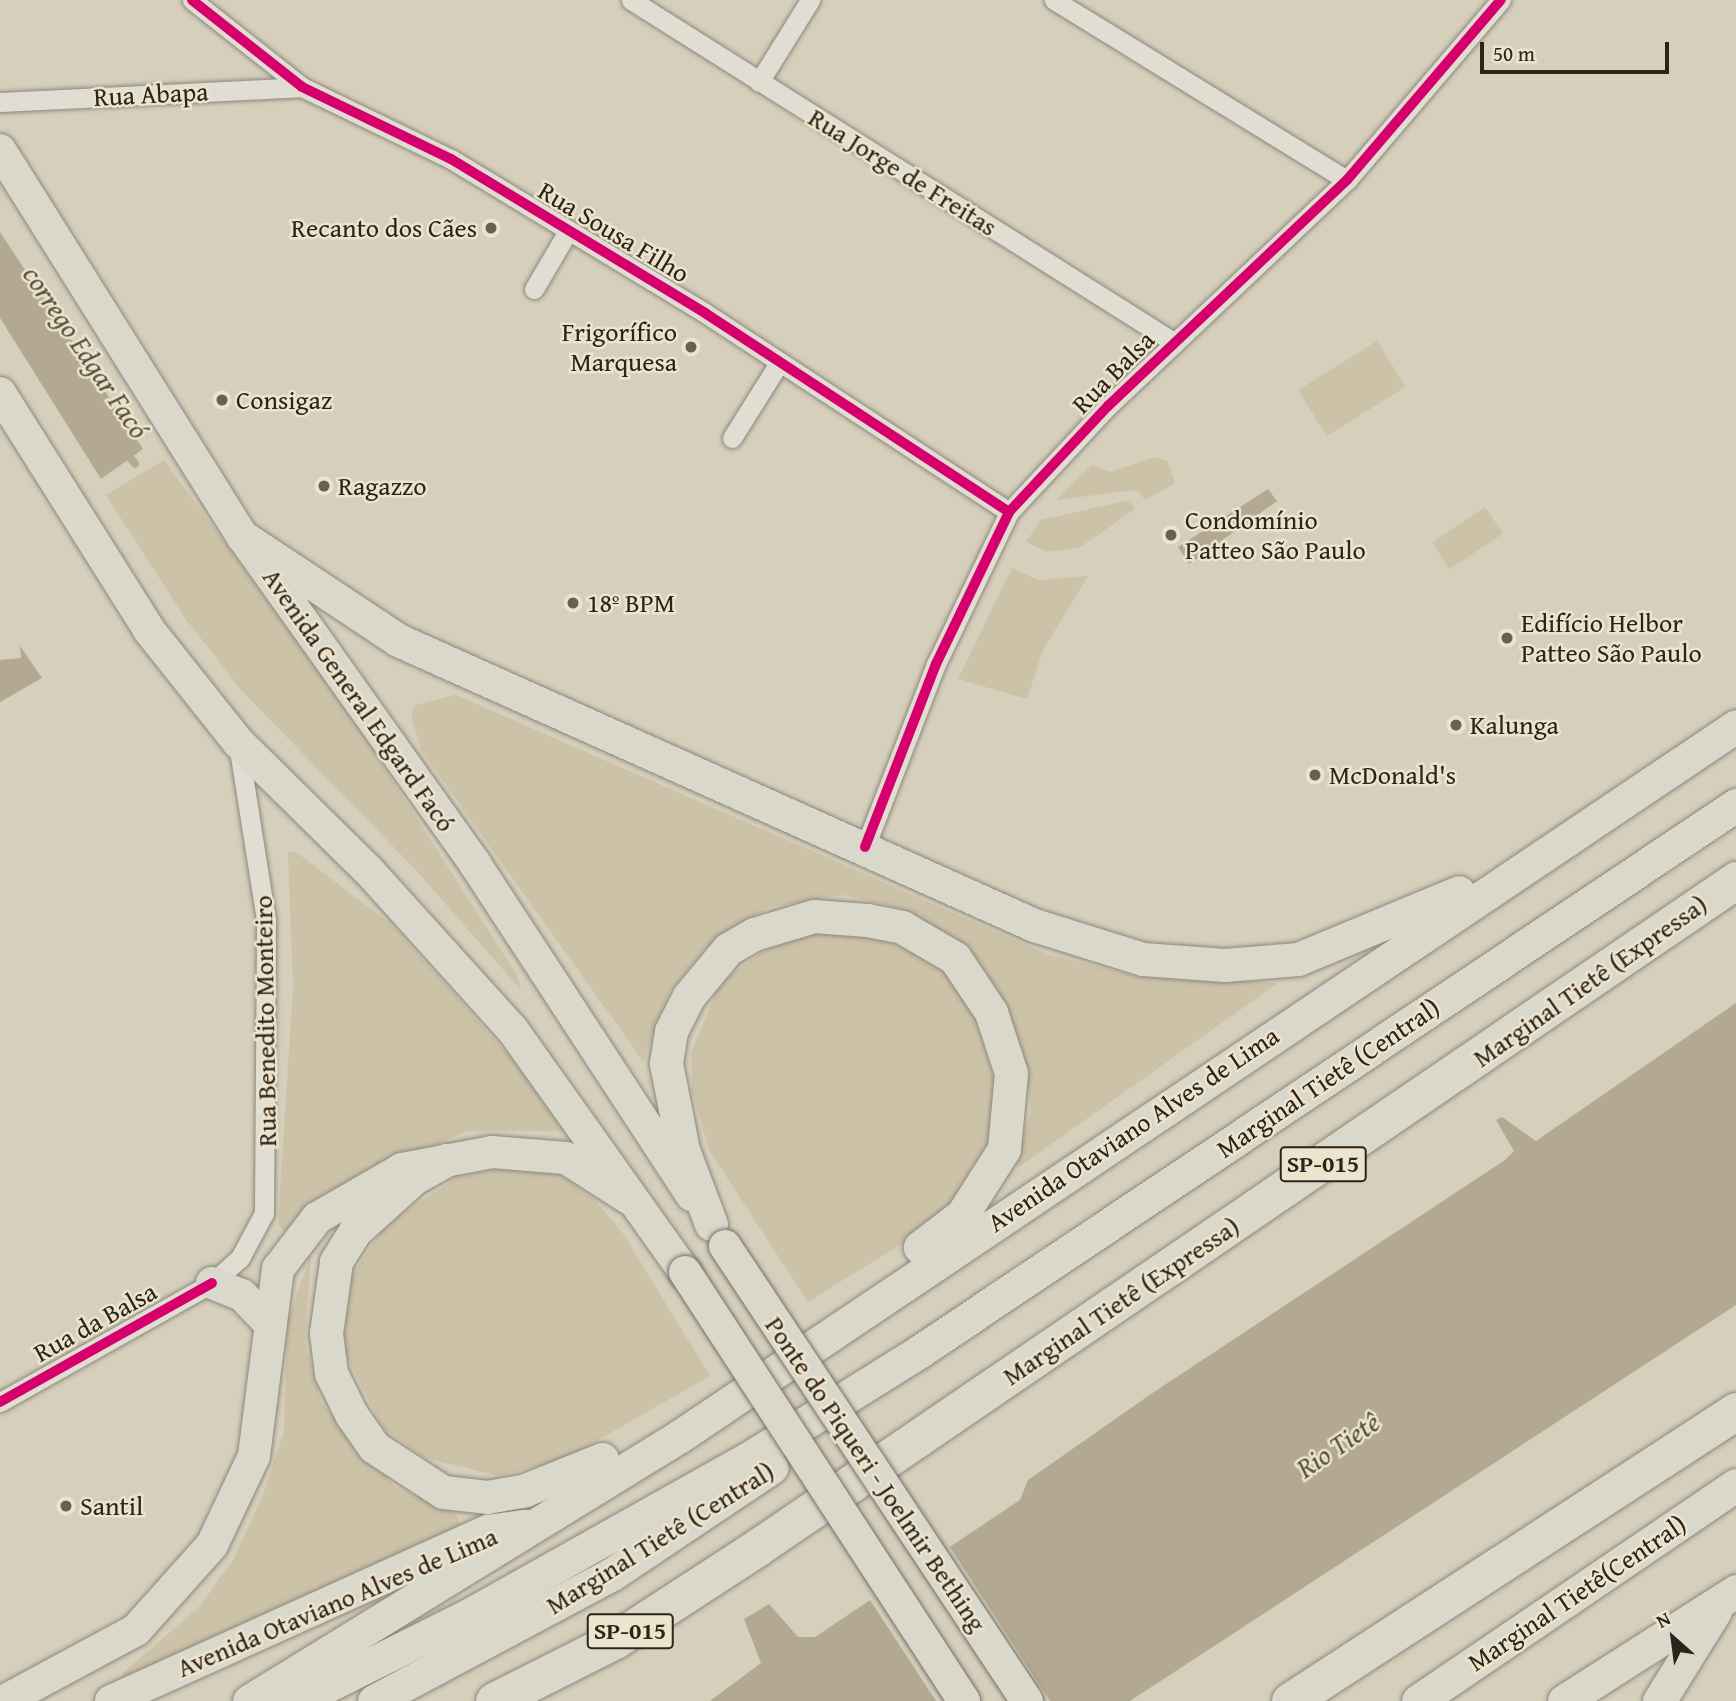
<!DOCTYPE html>
<html>
<head>
<meta charset="utf-8">
<style>
	body { margin:0 }
	#map { position:relative; width:1736px; height:1701px; overflow:hidden; background:#d6cfbc; font-family:"Gentium Book Plus",serif }
	div>[style] { position:absolute }
	.green>* { inset:0; background:#ccc2a8; transform-origin:0 0 }
	.water>* { inset:0; background:#b3a891 }
	.pier>* { inset:0; background:#d6cfbc }
	.stream>* { height:8px; margin:-4px; padding:0 4px; transform-origin:4px; border-radius:4px; background:#b3a891 }
	.roads { filter:drop-shadow(0 0 2px #8d887d) drop-shadow(0 0 2px #8d887d) }
	.minor>* { height:19px; margin:-9.5px; padding:0 9.5px; transform-origin:9.5px; border-radius:9.5px; background:#e0ddd2 }
	.primary>* { height:32px; margin:-16px; padding:0 16px; transform-origin:16px; border-radius:16px; background:#dad7cb }
	.trunk>* { height:33px; margin:-16.5px; padding:0 16.5px; transform-origin:16.5px; border-radius:16.5px; background:#dad7cb }
	.motorway>* { height:37px; margin:-18.5px; padding:0 18.5px; transform-origin:18.5px; border-radius:18.5px; background:#dad7cb }
	.bridges { filter:drop-shadow(0 0 2px #767167) drop-shadow(0 0 2px #767167) }
	.primary-bridge>* { height:32px; margin:-16px; padding:0 16px; transform-origin:16px; border-radius:16px; background:#dad7cb }
	.cycleway>* { height:10px; margin:-5px; padding:0 5px; transform-origin:5px; border-radius:5px; background:#d6006c }
	.dots>* { width:19px; height:19px; translate:-50% -50%; box-sizing:border-box; border:4px solid #ece4cc; border-radius:50% }
	span { translate:-50% -50%; white-space:nowrap; text-align:center; line-height:1.15; -webkit-text-stroke:5px #ece4cc; paint-order:stroke }
	.shield-label span { padding:2px 5px; background:#ece4cc; border:2px solid; border-radius:5px; -webkit-text-stroke-width:0 }
	.shield-label { font-size:24px; color:#2e231b; font-weight:700 }
	.street-label { font-size:26px; color:#2e231b }
	.poi-label { font-size:26px; color:#2e231b }
	.right { translate:-100% -50%; text-align:right }
	.left { translate:0 -50%; text-align:left }
	.water-label { font-size:28px; color:#574c3e; font-style:italic }
	.north { position:absolute; left:1638px; top:1603px; width:70px; height:70px; -webkit-text-stroke:5px #ece4cc; paint-order:stroke; rotate:332deg; font-size:19px; font-weight:700; line-height:28px; text-align:center; color:#2e231b }
	.north::after { content:''; display:block; margin:auto; width:24px; height:32px; background:#2e231b; clip-path:polygon(50% 0,100% 100%,50% 72%,0 100%) }
	.scale { position:absolute; left:1480px; top:42px; width:189px; height:32px; box-sizing:border-box; border:4px solid #2e231b; border-top:0; padding-left:9px; font-size:21px; line-height:24px; white-space:nowrap; color:#2e231b; -webkit-text-stroke:5px #ece4cc; paint-order:stroke }
</style>
</head>
<body>
<div id="map">
	<div class="green">
		<i style="left:1377px;top:341px;width:54px;height:93px;rotate:58deg"></i>
		<i style="clip-path:polygon(1155px 457px,1168px 461px,1175px 483px,1146px 500px,1135px 490px,1056px 500px,1092px 465px,1110px 472px)"></i>
		<i style="clip-path:polygon(164px 460px,342px 702px,517px 975px,521px 990px,415px 869px,242px 691px,185px 618px,106px 495px)"></i>
		<i style="clip-path:polygon(1130px 500px,1135px 509px,1079px 548px,1047px 552px,1026px 542px,1041px 520px)"></i>
		<i style="left:1485px;top:507px;width:32px;height:64px;rotate:56deg"></i>
		<i style="clip-path:polygon(1012px 568px,1038px 580px,1088px 576px,1043px 650px,1027px 699px,958px 679px)"></i>
		<i style="clip-path:polygon(456px 695px,1047px 954px,1140px 977px,1278px 983px,1019px 1167px,1013px 1164px,1031px 1112px,1025px 1066px,947px 939px,899px 908px,844px 895px,770px 907px,735px 926px,704px 950px,670px 991px,643px 1061px,421px 750px,411px 715px,415px 705px)"></i>
		<i style="clip-path:polygon(296px 852px,392px 925px,541px 1091px,565px 1131px,467px 1131px,331px 1192px,284px 1231px,278px 1224px,293px 987px,288px 853px)"></i>
		<i style="clip-path:polygon(815px 933px,866px 936px,917px 952px,961px 984px,986px 1040px,996px 1095px,988px 1140px,967px 1187px,930px 1226px,808px 1302px,709px 1150px,692px 1091px,691px 1053px,720px 982px,765px 950px)"></i>
		<i style="clip-path:polygon(501px 1168px,561px 1175px,596px 1201px,624px 1235px,710px 1376px,565px 1459px,499px 1476px,425px 1458px,383px 1428px,342px 1348px,352px 1276px,386px 1224px,458px 1177px)"></i>
		<i style="clip-path:polygon(311px 1254px,305px 1342px,321px 1402px,396px 1488px,453px 1509px,463px 1530px,125px 1680px,122px 1674px,200px 1606px,233px 1560px,261px 1500px,284px 1431px,287px 1323px)"></i>
	</div>
	<div class="water">
		<i style="clip-path:polygon(0 232px,143px 449px,101px 479px,0 318px)"></i>
		<i style="clip-path:polygon(1268px 489px,1277px 501px,1189px 564px,1178px 547px)"></i>
		<i style="clip-path:polygon(20px 646px,42px 678px,0 702px,0 660px,21px 658px)"></i>
		<i style="clip-path:polygon(1736px 1003px,1736px 1305px,1130px 1701px,710px 1701px,761px 1663px,744px 1619px,769px 1604px,798px 1637px,815px 1637px,1020px 1500px,1028px 1480px,1151px 1394px,1505px 1160px,1514px 1151px,1496px 1120px,1502px 1117px,1536px 1141px)"></i>
	</div>
	<div class="pier">
		<i style="clip-path:polygon(948px 1544px,1050px 1701px,936px 1701px,868px 1597px)"></i>
	</div>
	<div class="stream">
		<i style="left:125px;top:451px;width:16px;rotate:52deg"></i>
	</div>
	<div class="roads">
		<div class="minor">
			<i style="left:192px;top:0;width:140px;rotate:38.3deg"></i>
			<i style="left:302px;top:87px;width:165px;rotate:25.8deg"></i>
			<i style="left:451px;top:159px;width:297px;rotate:31.2deg"></i>
			<i style="left:705px;top:313px;width:363px;rotate:33.2deg"></i>
			<i style="left:631px;top:0;width:643px;rotate:32.23deg"></i>
			<i style="left:1054px;top:0;width:344px;rotate:31.6deg"></i>
			<i style="left:759px;top:82px;width:97px;rotate:-58.1deg"></i>
			<i style="left:0;top:102px;width:302px;rotate:-2.8deg"></i>
			<i style="left:534px;top:289px;width:67px;rotate:-59.6deg"></i>
			<i style="left:732px;top:438px;width:89px;rotate:-57.9deg"></i>
			<i style="left:865px;top:847px;width:196px;rotate:-68.8deg"></i>
			<i style="left:936px;top:664px;width:169px;rotate:-64.3deg"></i>
			<i style="left:1009px;top:512px;width:145px;rotate:-47deg"></i>
			<i style="left:1108px;top:406px;width:329px;rotate:-43.4deg"></i>
			<i style="left:1347px;top:180px;width:237px;rotate:-49.5deg"></i>
			<i style="left:0;top:1402px;width:243px;rotate:-29.3deg"></i>
			<i style="left:212px;top:1283px;width:38px;rotate:-42deg"></i>
			<i style="left:240px;top:1258px;width:51px;rotate:-61.9deg"></i>
			<i style="left:264px;top:1213px;width:293px;rotate:-89.6deg"></i>
			<i style="left:266px;top:920px;width:179px;rotate:-99deg"></i>
		</div>
		<div class="primary">
			<i style="left:0;top:150px;width:457px;rotate:57.9deg"></i>
			<i style="left:243px;top:537px;width:401px;rotate:54.6deg"></i>
			<i style="left:475px;top:864px;width:396px;rotate:56.8deg"></i>
			<i style="left:0;top:393px;width:280px;rotate:57.8deg"></i>
			<i style="left:149px;top:630px;width:143px;rotate:51.5deg"></i>
			<i style="left:238px;top:742px;width:184px;rotate:44.6deg"></i>
			<i style="left:369px;top:871px;width:213px;rotate:47.9deg"></i>
			<i style="left:512px;top:1029px;width:298px;rotate:54.6deg"></i>
			<i style="left:212px;top:1283px;width:32px;rotate:22deg"></i>
			<i style="left:242px;top:1295px;width:37px;rotate:46deg"></i>
			<i style="left:4px;top:1701px;width:150px;rotate:-28.3deg"></i>
			<i style="left:136px;top:1630px;width:114px;rotate:-48.2deg"></i>
			<i style="left:212px;top:1545px;width:98px;rotate:-64.7deg"></i>
			<i style="left:254px;top:1456px;width:189px;rotate:-82.7deg"></i>
			<i style="left:278px;top:1269px;width:64px;rotate:-52.6deg"></i>
			<i style="left:317px;top:1218px;width:98px;rotate:-30deg"></i>
			<i style="left:402px;top:1169px;width:92px;rotate:-10.7deg"></i>
			<i style="left:492px;top:1152px;width:74px;rotate:4.6deg"></i>
			<i style="left:566px;top:1158px;width:76px;rotate:32.6deg"></i>
			<i style="left:111px;top:1701px;width:414px;rotate:-24.3deg"></i>
			<i style="left:488px;top:1531px;width:37px;rotate:-8deg"></i>
		</div>
		<div class="trunk">
			<i style="left:243px;top:537px;width:186px;rotate:33.6deg"></i>
			<i style="left:398px;top:640px;width:697px;rotate:24.14deg"></i>
			<i style="left:1034px;top:925px;width:114px;rotate:17.3deg"></i>
			<i style="left:1143px;top:959px;width:82px;rotate:4.2deg"></i>
			<i style="left:1225px;top:965px;width:73px;rotate:-4.7deg"></i>
			<i style="left:1298px;top:959px;width:174px;rotate:-22.6deg"></i>
			<i style="left:446px;top:1160px;width:35px;rotate:151deg"></i>
			<i style="left:415px;top:1177px;width:81px;rotate:138deg"></i>
			<i style="left:355px;top:1231px;width:36px;rotate:122deg"></i>
			<i style="left:336px;top:1262px;width:72px;rotate:98deg"></i>
			<i style="left:326px;top:1333px;width:40px;rotate:82.9deg"></i>
			<i style="left:331px;top:1373px;width:46px;rotate:64deg"></i>
			<i style="left:351px;top:1414px;width:40px;rotate:55.1deg"></i>
			<i style="left:374px;top:1447px;width:82px;rotate:33.1deg"></i>
			<i style="left:443px;top:1492px;width:44px;rotate:6.5deg"></i>
			<i style="left:487px;top:1497px;width:39px;rotate:-10deg"></i>
			<i style="left:525px;top:1490px;width:83px;rotate:-21.9deg"></i>
			<i style="left:711px;top:1224px;width:79px;rotate:-110.7deg"></i>
			<i style="left:683px;top:1150px;width:89px;rotate:-101.1deg"></i>
			<i style="left:666px;top:1063px;width:32px;rotate:-81deg"></i>
			<i style="left:671px;top:1031px;width:39px;rotate:-63deg"></i>
			<i style="left:689px;top:996px;width:61px;rotate:-50.3deg"></i>
			<i style="left:728px;top:949px;width:30px;rotate:-30deg"></i>
			<i style="left:754px;top:934px;width:63px;rotate:-16.7deg"></i>
			<i style="left:814px;top:916px;width:53px;rotate:4.3deg"></i>
			<i style="left:867px;top:920px;width:36px;rotate:11deg"></i>
			<i style="left:902px;top:927px;width:61px;rotate:30.3deg"></i>
			<i style="left:955px;top:958px;width:65px;rotate:56.3deg"></i>
			<i style="left:991px;top:1012px;width:64px;rotate:71.8deg"></i>
			<i style="left:1011px;top:1073px;width:76px;rotate:95.3deg"></i>
			<i style="left:1004px;top:1149px;width:78px;rotate:122.5deg"></i>
			<i style="left:962px;top:1215px;width:53px;rotate:142.7deg"></i>
			<i style="left:249px;top:1701px;width:506px;rotate:-31.59deg"></i>
			<i style="left:680px;top:1436px;width:1272px;rotate:-33.91deg"></i>
			<i style="left:297px;top:1701px;width:192px;rotate:-26.6deg"></i>
			<i style="left:469px;top:1615px;width:321px;rotate:-29.3deg"></i>
			<i style="left:749px;top:1458px;width:202px;rotate:-32deg"></i>
			<i style="left:920px;top:1351px;width:982px;rotate:-33.79deg"></i>
			<i style="left:374px;top:1701px;width:270px;rotate:-28.1deg"></i>
			<i style="left:612px;top:1574px;width:192px;rotate:-33.8deg"></i>
			<i style="left:1418px;top:1701px;width:384px;rotate:-34.2deg"></i>
			<i style="left:1564px;top:1701px;width:204px;rotate:-32.6deg"></i>
			<i style="left:1659px;top:1701px;width:106px;rotate:-58.1deg"></i>
		</div>
		<div class="motorway">
			<i style="left:494px;top:1701px;width:136px;rotate:-26.8deg"></i>
			<i style="left:615px;top:1640px;width:171px;rotate:-33deg"></i>
			<i style="left:758px;top:1547px;width:1184px;rotate:-34.29deg"></i>
			<i style="left:1290px;top:1701px;width:532px;rotate:-33.03deg"></i>
		</div>
	</div>
	<div class="bridges">
		<div class="primary-bridge">
			<i style="left:725px;top:1246px;width:546px;rotate:56.43deg"></i>
			<i style="left:685px;top:1272px;width:512px;rotate:56.96deg"></i>
		</div>
	</div>
	<div class="cycleway">
		<i style="left:192px;top:0;width:140px;rotate:38.3deg"></i>
		<i style="left:302px;top:87px;width:165px;rotate:25.8deg"></i>
		<i style="left:451px;top:159px;width:297px;rotate:31.2deg"></i>
		<i style="left:705px;top:313px;width:363px;rotate:33.2deg"></i>
		<i style="left:865px;top:847px;width:196px;rotate:-68.8deg"></i>
		<i style="left:936px;top:664px;width:169px;rotate:-64.3deg"></i>
		<i style="left:1009px;top:512px;width:145px;rotate:-47deg"></i>
		<i style="left:1108px;top:406px;width:329px;rotate:-43.4deg"></i>
		<i style="left:1347px;top:180px;width:237px;rotate:-49.5deg"></i>
		<i style="left:0;top:1402px;width:243px;rotate:-29.3deg"></i>
	</div>
	<div class="dots">
		<i style="left:491px;top:228px;background:#695f53"></i>
		<i style="left:691px;top:347px;background:#695f53"></i>
		<i style="left:222px;top:400px;background:#695f53"></i>
		<i style="left:324px;top:486px;background:#695f53"></i>
		<i style="left:1171px;top:535px;background:#695f53"></i>
		<i style="left:573px;top:603px;background:#695f53"></i>
		<i style="left:1507px;top:638px;background:#695f53"></i>
		<i style="left:1456px;top:725px;background:#695f53"></i>
		<i style="left:1315px;top:775px;background:#695f53"></i>
		<i style="left:66px;top:1506px;background:#695f53"></i>
	</div>
	<div class="shield-label">
		<span style="left:1323px;top:1164px">SP-015</span>
		<span style="left:630px;top:1631px">SP-015</span>
	</div>
	<div class="street-label">
		<span style="left:151px;top:94px;rotate:-3deg">Rua Abapa</span>
		<span style="left:903px;top:172px;rotate:32deg">Rua Jorge de Freitas</span>
		<span style="left:614px;top:232px;rotate:31deg">Rua Sousa Filho</span>
		<span style="left:1113px;top:372px;rotate:-45deg">Rua Balsa</span>
		<span style="left:359px;top:700px;rotate:55deg">Avenida General Edgard Facó</span>
		<span style="left:1590px;top:981px;rotate:-35deg">Marginal Tietê (Expressa)</span>
		<span style="left:265px;top:1021px;rotate:-91deg">Rua Benedito Monteiro</span>
		<span style="left:1328px;top:1078px;rotate:-34deg">Marginal Tietê (Central)</span>
		<span style="left:1133px;top:1129px;rotate:-34deg">Avenida Otaviano Alves de Lima</span>
		<span style="left:1121px;top:1301px;rotate:-34deg">Marginal Tietê (Expressa)</span>
		<span style="left:95px;top:1322px;rotate:-29deg">Rua da Balsa</span>
		<span style="left:876px;top:1474px;rotate:56deg">Ponte do Piqueri - Joelmir Bething</span>
		<span style="left:660px;top:1538px;rotate:-32deg">Marginal Tietê (Central)</span>
		<span style="left:1577px;top:1593px;rotate:-34deg">Marginal Tietê(Central)</span>
		<span style="left:337px;top:1602px;rotate:-23deg">Avenida Otaviano Alves de Lima</span>
	</div>
	<div class="poi-label">
		<span class="right" style="left:477px;top:228px">Recanto dos Cães</span>
		<span class="right" style="left:677px;top:347px">Frigorífico<br>Marquesa</span>
		<span class="left" style="left:236px;top:400px">Consigaz</span>
		<span class="left" style="left:338px;top:486px">Ragazzo</span>
		<span class="left" style="left:1185px;top:535px">Condomínio<br>Patteo São Paulo</span>
		<span class="left" style="left:587px;top:603px">18º BPM</span>
		<span class="left" style="left:1521px;top:638px">Edifício Helbor<br>Patteo São Paulo</span>
		<span class="left" style="left:1470px;top:725px">Kalunga</span>
		<span class="left" style="left:1329px;top:775px">McDonald's</span>
		<span class="left" style="left:80px;top:1506px">Santil</span>
	</div>
	<div class="water-label">
		<span style="left:86px;top:352px;rotate:56deg">corrego Edgar Facó</span>
		<span style="left:1338px;top:1445px;rotate:-34deg">Rio Tietê</span>
	</div>
	<div class="north">N</div>
	<div class="scale">50 m</div>
</div>
</body>
</html>
